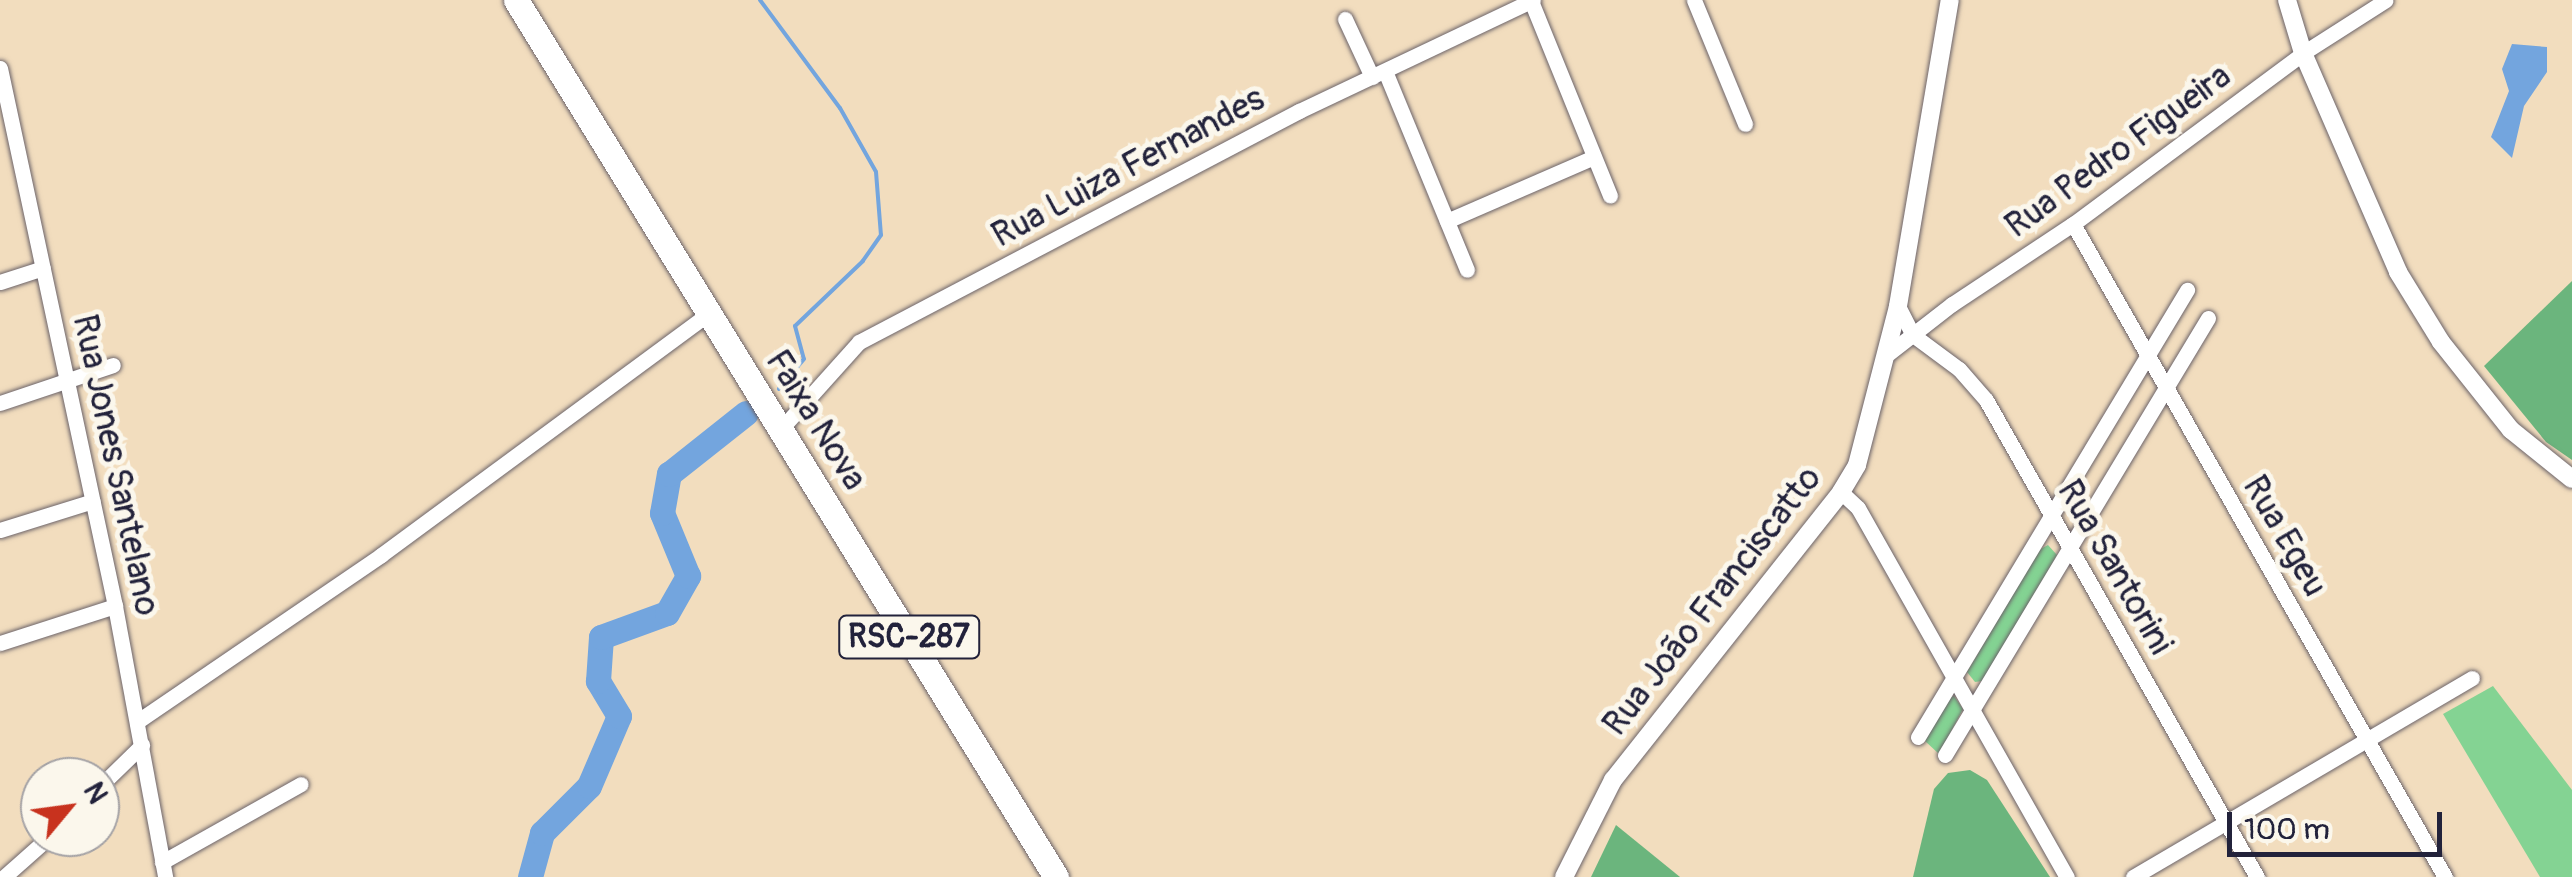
<!DOCTYPE html>
<html>
<head>
<meta charset="utf-8">
<style>
	body { margin:0 }
	#map { position:relative; width:2572px; height:877px; overflow:hidden; background:#f2ddbe; font-family:Pangolin,sans-serif }
	div>[style] { position:absolute }
	.green>* { inset:0; background:#84d393 }
	.forest>* { inset:0; background:#6bb57d }
	.water>* { inset:0; background:#73a5de }
	.stream>* { height:4px; margin:-2px; padding:0 2px; transform-origin:2px; border-radius:2px; background:#73a5de }
	.river>* { height:25px; margin:-12.5px; padding:0 12.5px; transform-origin:12.5px; border-radius:12.5px; background:#73a5de }
	.roads { filter:drop-shadow(0 0 2px #6b6369) drop-shadow(0 0 2px #6b6369) }
	.minor>* { height:15px; margin:-7.5px; padding:0 7.5px; transform-origin:7.5px; border-radius:7.5px; background:#fff }
	.tertiary>* { height:18px; margin:-9px; padding:0 9px; transform-origin:9px; border-radius:9px; background:#fff }
	.trunk>* { height:25px; margin:-12.5px; padding:0 12.5px; transform-origin:12.5px; border-radius:12.5px; background:#fff }
	span { translate:-50% -50%; white-space:nowrap; text-align:center; line-height:1.15; -webkit-text-stroke:10px #fbf7ec; paint-order:stroke }
	.shield-label span { padding:2px 8px; background:#fbf7ec; border:2px solid; border-radius:8px; -webkit-text-stroke-width:0 }
	.shield-label { font-size:32px; color:#22223b; font-weight:700 }
	.street-label { font-size:35px; color:#22223b }
	.north { position:absolute; left:20px; top:757px; width:100px; height:100px; box-sizing:border-box; background:#fbf7ec; border:2px solid #a4a2a5; border-radius:50%; rotate:61deg; font-size:28px; font-weight:700; line-height:40px; text-align:center; color:#22223b }
	.north::after { content:''; display:block; margin:auto; width:35px; height:45px; background:#c8321e; clip-path:polygon(50% 0,100% 100%,50% 72%,0 100%) }
	.scale { position:absolute; left:2227px; top:812px; width:215px; height:45px; box-sizing:border-box; border:5px solid #22223b; border-top:0; padding-left:12px; font-size:30px; line-height:35px; white-space:nowrap; color:#22223b; -webkit-text-stroke:8px #fbf7ec; paint-order:stroke }
</style>
</head>
<body>
<div id="map">
	<div class="green">
		<i style="clip-path:polygon(2048px 545px,2057px 555px,1983px 681px,1975px 682px,1967px 672px,2039px 550px)"></i>
		<i style="clip-path:polygon(2493px 686px,2572px 790px,2572px 877px,2540px 877px,2443px 714px)"></i>
		<i style="clip-path:polygon(1954px 696px,1963px 709px,1939px 754px,1925px 741px,1947px 699px)"></i>
	</div>
	<div class="forest">
		<i style="clip-path:polygon(2572px 281px,2572px 460px,2546px 442px,2484px 366px)"></i>
		<i style="clip-path:polygon(1970px 770px,1987px 780px,2050px 877px,1913px 877px,1934px 789px,1948px 773px)"></i>
		<i style="clip-path:polygon(1616px 825px,1680px 877px,1591px 877px)"></i>
	</div>
	<div class="water">
		<i style="clip-path:polygon(2512px 44px,2547px 47px,2547px 72px,2524px 106px,2512px 158px,2491px 137px,2509px 91px,2502px 69px)"></i>
	</div>
	<div class="stream">
		<i style="left:760px;top:0;width:134px;rotate:53.5deg"></i>
		<i style="left:840px;top:108px;width:73px;rotate:60.6deg"></i>
		<i style="left:876px;top:172px;width:63px;rotate:85.5deg"></i>
		<i style="left:881px;top:235px;width:32px;rotate:125deg"></i>
		<i style="left:863px;top:261px;width:94px;rotate:136.3deg"></i>
		<i style="left:795px;top:326px;width:34px;rotate:75deg"></i>
		<i style="left:804px;top:359px;width:39px;rotate:130deg"></i>
	</div>
	<div class="river">
		<i style="left:530px;top:877px;width:46px;rotate:-74.7deg"></i>
		<i style="left:542px;top:833px;width:66px;rotate:-45deg"></i>
		<i style="left:589px;top:786px;width:76px;rotate:-66.8deg"></i>
		<i style="left:619px;top:716px;width:41px;rotate:-121deg"></i>
		<i style="left:598px;top:681px;width:44px;rotate:-86.1deg"></i>
		<i style="left:601px;top:637px;width:70px;rotate:-20deg"></i>
		<i style="left:667px;top:613px;width:43px;rotate:-60.4deg"></i>
		<i style="left:688px;top:576px;width:68px;rotate:-112.4deg"></i>
		<i style="left:662px;top:513px;width:40px;rotate:-80deg"></i>
		<i style="left:669px;top:474px;width:98px;rotate:-38.4deg"></i>
	</div>
	<div class="roads">
		<div class="minor">
			<i style="left:1694px;top:0;width:134px;rotate:67.6deg"></i>
			<i style="left:1531px;top:1px;width:210px;rotate:67.9deg"></i>
			<i style="left:1345px;top:19px;width:64px;rotate:65deg"></i>
			<i style="left:0;top:68px;width:550px;rotate:77.93deg"></i>
			<i style="left:115px;top:606px;width:276px;rotate:79.5deg"></i>
			<i style="left:1385px;top:71px;width:215px;rotate:67.6deg"></i>
			<i style="left:1447px;top:221px;width:160px;rotate:-23.5deg"></i>
			<i style="left:2073px;top:224px;width:752px;rotate:60.33deg"></i>
			<i style="left:0;top:282px;width:45px;rotate:-18deg"></i>
			<i style="left:1898px;top:306px;width:33px;rotate:63deg"></i>
			<i style="left:1913px;top:335px;width:57px;rotate:36.5deg"></i>
			<i style="left:1959px;top:369px;width:41px;rotate:48.9deg"></i>
			<i style="left:1986px;top:400px;width:549px;rotate:60.4deg"></i>
			<i style="left:1889px;top:353px;width:80px;rotate:-37.9deg"></i>
			<i style="left:1952px;top:304px;width:145px;rotate:-33.5deg"></i>
			<i style="left:2073px;top:224px;width:287px;rotate:-36.6deg"></i>
			<i style="left:2303px;top:53px;width:98px;rotate:-32.6deg"></i>
			<i style="left:0;top:403px;width:119px;rotate:-18.6deg"></i>
			<i style="left:781px;top:429px;width:117px;rotate:-48.1deg"></i>
			<i style="left:859px;top:342px;width:497px;rotate:-27.7deg"></i>
			<i style="left:1299px;top:111px;width:259px;rotate:-25.4deg"></i>
			<i style="left:1841px;top:492px;width:23px;rotate:43deg"></i>
			<i style="left:1858px;top:508px;width:424px;rotate:60.5deg"></i>
			<i style="left:0;top:530px;width:97px;rotate:-17.3deg"></i>
			<i style="left:0;top:643px;width:121px;rotate:-17.8deg"></i>
			<i style="left:138px;top:721px;width:294px;rotate:-34.3deg"></i>
			<i style="left:381px;top:555px;width:408px;rotate:-36.4deg"></i>
			<i style="left:1918px;top:737px;width:522px;rotate:-58.96deg"></i>
			<i style="left:1945px;top:755px;width:510px;rotate:-58.96deg"></i>
			<i style="left:100px;top:786px;width:59px;rotate:-44.3deg"></i>
			<i style="left:162px;top:862px;width:159px;rotate:-29.3deg"></i>
			<i style="left:4px;top:877px;width:60px;rotate:-41.6deg"></i>
			<i style="left:2133px;top:877px;width:393px;rotate:-30.4deg"></i>
		</div>
		<div class="tertiary">
			<i style="left:2287px;top:0;width:55px;rotate:73.2deg"></i>
			<i style="left:2303px;top:53px;width:239px;rotate:66.5deg"></i>
			<i style="left:2398px;top:272px;width:82px;rotate:58.4deg"></i>
			<i style="left:2441px;top:342px;width:112px;rotate:51.5deg"></i>
			<i style="left:2511px;top:430px;width:78px;rotate:38.8deg"></i>
			<i style="left:1564px;top:877px;width:109px;rotate:-63.2deg"></i>
			<i style="left:1613px;top:780px;width:367px;rotate:-51.6deg"></i>
			<i style="left:1841px;top:492px;width:31px;rotate:-59deg"></i>
			<i style="left:1857px;top:465px;width:164px;rotate:-75.5deg"></i>
			<i style="left:1898px;top:306px;width:310px;rotate:-80.4deg"></i>
		</div>
		<div class="trunk">
			<i style="left:516px;top:0;width:1030px;rotate:58.38deg"></i>
		</div>
	</div>
	<div class="shield-label">
		<span style="left:909px;top:637px">RSC-287</span>
	</div>
	<div class="street-label">
		<span style="left:2118px;top:151px;rotate:-36deg">Rua Pedro Figueira</span>
		<span style="left:1128px;top:167px;rotate:-28deg">Rua Luiza Fernandes</span>
		<span style="left:816px;top:420px;rotate:58deg">Faixa Nova</span>
		<span style="left:116px;top:465px;rotate:78deg">Rua Jones Santelano</span>
		<span style="left:2285px;top:536px;rotate:60deg">Rua Egeu</span>
		<span style="left:2115px;top:567px;rotate:60deg">Rua Santorini</span>
		<span style="left:1712px;top:601px;rotate:-52deg">Rua João Franciscatto</span>
	</div>
	<div class="north">N</div>
	<div class="scale">100 m</div>
</div>
</body>
</html>
